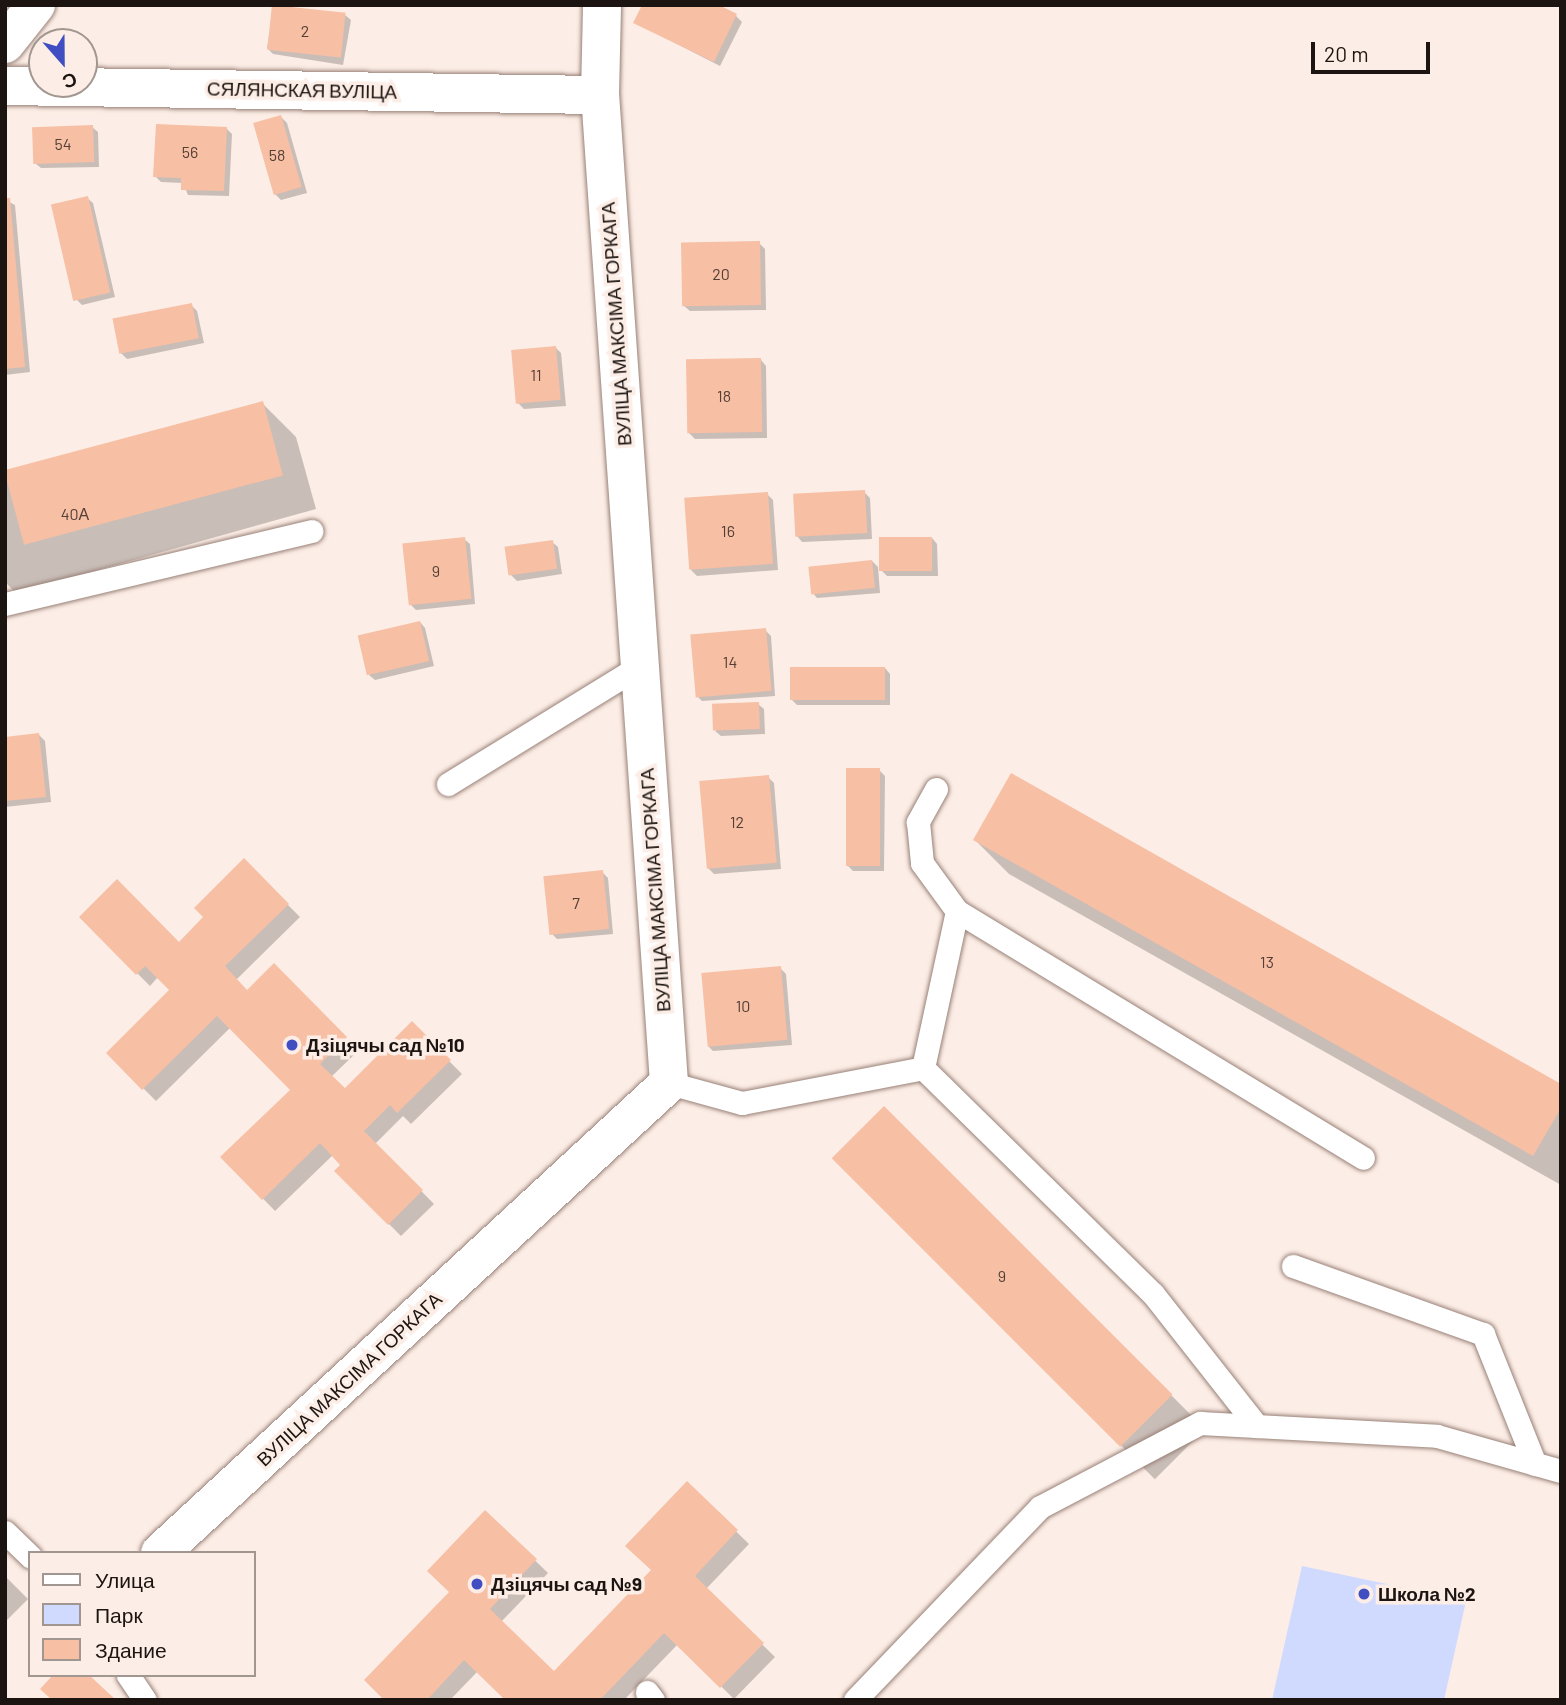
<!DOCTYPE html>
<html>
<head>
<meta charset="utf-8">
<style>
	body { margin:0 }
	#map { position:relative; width:1566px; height:1705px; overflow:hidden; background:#fcede6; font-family:Barlow,sans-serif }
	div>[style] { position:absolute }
	.green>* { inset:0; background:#d0dafe }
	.shadow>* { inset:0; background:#0003; transform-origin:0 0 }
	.building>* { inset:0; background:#f7bfa4; transform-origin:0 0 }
	.roads { filter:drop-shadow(0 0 2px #988177) drop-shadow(0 0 2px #988177) }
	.lane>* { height:23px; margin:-11.5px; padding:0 11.5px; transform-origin:11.5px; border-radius:11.5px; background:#fff }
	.street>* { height:38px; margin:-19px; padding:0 19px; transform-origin:19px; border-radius:19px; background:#fff }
	.dots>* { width:19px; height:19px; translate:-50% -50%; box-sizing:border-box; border:4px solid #fcede6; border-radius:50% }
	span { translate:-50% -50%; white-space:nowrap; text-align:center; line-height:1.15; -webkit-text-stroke:7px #fcede6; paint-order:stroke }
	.number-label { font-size:16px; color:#533f35 }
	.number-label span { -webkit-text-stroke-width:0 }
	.street-label { font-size:19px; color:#1c1410 }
	.poi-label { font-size:19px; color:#1c1410; font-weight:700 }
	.left { translate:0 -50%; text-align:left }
	.frame { position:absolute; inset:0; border:7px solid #1c1410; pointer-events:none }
	.legend { position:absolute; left:28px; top:1551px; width:228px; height:126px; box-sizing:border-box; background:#fcede6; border:2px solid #a29690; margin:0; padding:9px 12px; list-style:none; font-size:21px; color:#1c1410 }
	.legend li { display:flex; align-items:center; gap:14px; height:35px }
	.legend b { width:35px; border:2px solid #a29690 }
	.north { position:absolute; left:28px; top:28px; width:70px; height:70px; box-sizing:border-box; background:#fcede6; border:2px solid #a29690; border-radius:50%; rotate:159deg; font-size:19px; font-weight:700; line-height:28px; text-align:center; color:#1c1410 }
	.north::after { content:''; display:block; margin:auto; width:24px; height:32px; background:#414ec2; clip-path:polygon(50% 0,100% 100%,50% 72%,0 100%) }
	.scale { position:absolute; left:1311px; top:42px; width:119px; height:32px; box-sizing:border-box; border:4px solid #1c1410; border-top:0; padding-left:9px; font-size:21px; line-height:24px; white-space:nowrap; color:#1c1410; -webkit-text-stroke:5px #fcede6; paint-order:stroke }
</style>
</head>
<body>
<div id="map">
	<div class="green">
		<i style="clip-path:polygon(1302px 1566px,1466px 1601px,1444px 1700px,1272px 1700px)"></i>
	</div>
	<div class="shadow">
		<i style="clip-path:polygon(274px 5px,345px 15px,351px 20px,343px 65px,273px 54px,267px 48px)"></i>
		<i style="clip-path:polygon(736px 16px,742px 22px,720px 66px,636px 23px)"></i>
		<i style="clip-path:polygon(281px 117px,287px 123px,307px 193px,281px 200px,275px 194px)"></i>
		<i style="clip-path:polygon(92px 127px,98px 132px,99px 167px,41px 168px,35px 163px)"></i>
		<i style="clip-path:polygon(226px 128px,232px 134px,229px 196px,188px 195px,183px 183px,161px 182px,155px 176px)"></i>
		<i style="clip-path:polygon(87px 198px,93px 203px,115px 297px,82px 305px,76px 299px)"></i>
		<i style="clip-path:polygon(5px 200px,15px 205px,30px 372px,5px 375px)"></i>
		<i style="clip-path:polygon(759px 243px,765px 249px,766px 310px,690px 311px,684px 306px)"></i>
		<i style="clip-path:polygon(191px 305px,197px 311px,204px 343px,127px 359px,121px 353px)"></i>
		<i style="clip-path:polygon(555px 347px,561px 353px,566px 406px,524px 409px,518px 403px)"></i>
		<i style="clip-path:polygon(761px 360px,766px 366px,767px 438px,695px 439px,689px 433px)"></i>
		<i style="clip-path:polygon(262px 403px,296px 437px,316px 509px,16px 593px,5px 582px,5px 474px)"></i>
		<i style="clip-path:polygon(864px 492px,870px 498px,872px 539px,802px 542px,797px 536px)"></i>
		<i style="clip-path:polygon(767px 494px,773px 500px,778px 570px,697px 576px,691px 570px)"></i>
		<i style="clip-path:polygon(932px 538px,937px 544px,938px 576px,887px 576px,881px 570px)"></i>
		<i style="clip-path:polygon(464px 539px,470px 544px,475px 604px,416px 610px,410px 604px)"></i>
		<i style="clip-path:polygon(552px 542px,558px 547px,562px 574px,517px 581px,511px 575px)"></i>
		<i style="clip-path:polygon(872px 561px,878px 567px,880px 593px,817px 598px,812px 592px)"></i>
		<i style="clip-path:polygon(420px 622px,425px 628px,434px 666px,375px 680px,369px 675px)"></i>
		<i style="clip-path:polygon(765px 630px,771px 636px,775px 696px,702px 701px,696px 695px)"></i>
		<i style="clip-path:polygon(885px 668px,890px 674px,890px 705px,797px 705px,791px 699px)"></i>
		<i style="clip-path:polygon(758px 704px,764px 709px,765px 734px,721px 736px,715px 731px)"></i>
		<i style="clip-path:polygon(39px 735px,45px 741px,51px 802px,5px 807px,5px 739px)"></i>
		<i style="clip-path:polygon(879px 770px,885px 776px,884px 871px,853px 871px,847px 865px)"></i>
		<i style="clip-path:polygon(768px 777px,774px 783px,781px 869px,714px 874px,708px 868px)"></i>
		<i style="clip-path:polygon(975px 840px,1561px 1086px,1561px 1185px,1009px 874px)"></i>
		<i style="clip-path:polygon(244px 861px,300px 917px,236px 980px,248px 992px,274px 965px,358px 1051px,331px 1077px,345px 1091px,412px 1024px,462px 1074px,411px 1124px,403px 1116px,375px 1144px,434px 1204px,401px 1236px,336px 1171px,343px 1165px,333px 1155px,275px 1211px,223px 1157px,292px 1090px,231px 1027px,156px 1101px,108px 1053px,172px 991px,158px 977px,150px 986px,81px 917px,179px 944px,205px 917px)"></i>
		<i style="clip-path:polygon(602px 872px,608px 878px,613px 934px,557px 939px,551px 933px)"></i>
		<i style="clip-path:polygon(780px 968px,786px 974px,792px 1045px,713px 1051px,708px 1046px)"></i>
		<i style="left:884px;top:1108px;width:454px;height:71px;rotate:45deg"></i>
		<i style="clip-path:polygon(687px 1484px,749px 1544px,706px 1589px,775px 1657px,734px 1699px,678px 1644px,624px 1700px,507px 1700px,478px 1671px,450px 1700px,386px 1700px,451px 1592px,485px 1512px,548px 1573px,501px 1622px,554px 1673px,653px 1571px)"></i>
		<i style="clip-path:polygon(5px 1576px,28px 1599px,5px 1622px)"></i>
	</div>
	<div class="building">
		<i style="left:272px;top:5px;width:74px;height:45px;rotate:6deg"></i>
		<i style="clip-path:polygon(642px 5px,719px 5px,737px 14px,714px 62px,633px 23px)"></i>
		<i style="left:281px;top:115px;width:75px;height:29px;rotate:74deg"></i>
		<i style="clip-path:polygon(156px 124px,227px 127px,224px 191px,181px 190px,181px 178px,153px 177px)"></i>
		<i style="left:93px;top:125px;width:37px;height:61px;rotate:88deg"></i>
		<i style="left:88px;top:196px;width:99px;height:38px;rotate:77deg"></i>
		<i style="clip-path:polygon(5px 198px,10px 198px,25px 367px,5px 369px)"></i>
		<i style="left:760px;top:241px;width:64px;height:79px;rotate:89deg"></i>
		<i style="left:192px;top:303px;width:36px;height:81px;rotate:79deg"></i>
		<i style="left:556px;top:346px;width:54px;height:45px;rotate:85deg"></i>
		<i style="left:761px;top:358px;width:74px;height:75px;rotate:89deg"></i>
		<i style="left:263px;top:401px;width:77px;height:268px;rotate:75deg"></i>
		<i style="left:865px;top:490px;width:43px;height:72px;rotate:87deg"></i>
		<i style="left:768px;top:492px;width:72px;height:84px;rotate:86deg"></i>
		<i style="left:465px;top:537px;width:62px;height:63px;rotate:84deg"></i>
		<i style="left:879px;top:537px;width:53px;height:34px"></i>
		<i style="left:553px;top:540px;width:29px;height:49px;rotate:82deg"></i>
		<i style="left:872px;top:560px;width:28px;height:64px;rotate:84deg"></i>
		<i style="left:420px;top:621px;width:41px;height:64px;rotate:77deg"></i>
		<i style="left:766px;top:628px;width:63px;height:76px;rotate:85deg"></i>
		<i style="left:790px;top:667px;width:95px;height:33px"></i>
		<i style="left:759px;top:702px;width:27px;height:47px;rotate:88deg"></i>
		<i style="clip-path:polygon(39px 733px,46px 797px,5px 801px,5px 737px)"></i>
		<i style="left:846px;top:768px;width:34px;height:98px"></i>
		<i style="clip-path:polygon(1011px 773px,1561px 1084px,1561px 1108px,1533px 1156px,973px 840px)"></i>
		<i style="left:769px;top:775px;width:88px;height:70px;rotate:85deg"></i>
		<i style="clip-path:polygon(244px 858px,289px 904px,225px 966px,247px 990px,274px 963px,347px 1037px,320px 1064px,345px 1088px,412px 1021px,451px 1060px,397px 1113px,390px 1105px,364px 1131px,423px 1190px,388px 1225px,334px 1171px,340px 1165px,320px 1143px,262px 1200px,220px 1157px,290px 1090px,217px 1016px,142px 1090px,106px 1053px,169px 990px,145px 966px,136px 975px,79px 917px,117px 879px,179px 942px,203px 917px,194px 908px)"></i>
		<i style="left:603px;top:870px;width:59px;height:60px;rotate:84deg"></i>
		<i style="left:781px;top:966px;width:74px;height:80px;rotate:85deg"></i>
		<i style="left:884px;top:1106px;width:408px;height:74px;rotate:45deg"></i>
		<i style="clip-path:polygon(687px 1481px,738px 1530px,695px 1576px,764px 1643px,720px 1688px,664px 1633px,600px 1700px,505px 1700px,464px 1660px,427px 1700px,384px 1700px,364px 1680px,449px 1592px,427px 1571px,485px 1510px,537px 1559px,490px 1609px,554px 1671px,651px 1570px,625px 1546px)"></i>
		<i style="clip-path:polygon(53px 1675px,89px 1675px,116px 1700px,52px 1700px,40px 1689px)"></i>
	</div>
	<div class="roads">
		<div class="lane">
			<i style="left:5px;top:604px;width:315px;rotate:-13.4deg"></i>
			<i style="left:448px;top:784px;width:225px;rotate:-31.6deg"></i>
			<i style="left:936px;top:789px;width:38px;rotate:119deg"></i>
			<i style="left:918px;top:822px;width:41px;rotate:84.4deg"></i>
			<i style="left:922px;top:863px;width:59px;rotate:53.9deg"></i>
			<i style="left:923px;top:1068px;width:322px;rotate:44.5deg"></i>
			<i style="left:1153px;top:1294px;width:168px;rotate:51.8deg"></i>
			<i style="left:669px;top:1083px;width:76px;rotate:15.3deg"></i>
			<i style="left:742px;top:1103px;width:184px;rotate:-10.9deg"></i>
			<i style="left:923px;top:1068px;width:161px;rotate:-77.8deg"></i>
			<i style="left:957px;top:911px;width:475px;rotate:31.3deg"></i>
			<i style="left:1293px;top:1266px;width:202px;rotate:19.7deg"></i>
			<i style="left:1483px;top:1334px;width:140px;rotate:68.2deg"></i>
			<i style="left:5px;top:1532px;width:35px;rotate:44deg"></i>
			<i style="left:128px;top:1675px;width:30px;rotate:56deg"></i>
			<i style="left:647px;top:1692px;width:10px;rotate:53deg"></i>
			<i style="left:855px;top:1700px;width:267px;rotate:-46.2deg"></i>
			<i style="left:1040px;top:1507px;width:181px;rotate:-27.7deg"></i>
			<i style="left:1200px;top:1423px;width:237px;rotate:3.1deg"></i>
			<i style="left:1437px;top:1436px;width:129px;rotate:15.8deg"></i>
		</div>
		<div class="street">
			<i style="left:5px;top:44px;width:50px;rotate:-51.5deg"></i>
			<i style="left:5px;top:86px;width:595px;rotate:0.87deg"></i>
			<i style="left:160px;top:1553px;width:693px;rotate:-42.72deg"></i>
			<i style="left:669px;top:1083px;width:990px;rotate:-93.99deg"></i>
			<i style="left:600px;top:95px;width:90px;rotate:-88.7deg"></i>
		</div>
	</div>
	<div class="dots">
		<i style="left:292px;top:1045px;background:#414ec2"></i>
		<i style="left:477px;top:1584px;background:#414ec2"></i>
		<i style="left:1364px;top:1594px;background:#414ec2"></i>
	</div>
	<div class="number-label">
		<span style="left:305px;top:31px">2</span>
		<span style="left:63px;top:144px">54</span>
		<span style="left:190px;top:152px">56</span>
		<span style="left:277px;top:155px">58</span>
		<span style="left:721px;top:274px">20</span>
		<span style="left:536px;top:375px">11</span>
		<span style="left:724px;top:396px">18</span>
		<span style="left:75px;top:514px">40А</span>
		<span style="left:728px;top:531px">16</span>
		<span style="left:436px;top:571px">9</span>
		<span style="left:730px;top:662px">14</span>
		<span style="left:737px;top:822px">12</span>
		<span style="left:576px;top:903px">7</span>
		<span style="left:1267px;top:962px">13</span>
		<span style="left:743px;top:1006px">10</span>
		<span style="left:1002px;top:1276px">9</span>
	</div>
	<div class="street-label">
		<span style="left:302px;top:90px;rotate:1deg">СЯЛЯНСКАЯ ВУЛІЦА</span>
		<span style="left:616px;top:324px;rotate:-94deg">ВУЛІЦА МАКСІМА ГОРКАГА</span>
		<span style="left:655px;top:890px;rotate:-94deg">ВУЛІЦА МАКСІМА ГОРКАГА</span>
		<span style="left:349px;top:1379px;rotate:-43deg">ВУЛІЦА МАКСІМА ГОРКАГА</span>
	</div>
	<div class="poi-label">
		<span class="left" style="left:306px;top:1045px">Дзіцячы сад №10</span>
		<span class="left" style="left:491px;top:1584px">Дзіцячы сад №9</span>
		<span class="left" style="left:1378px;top:1594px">Школа №2</span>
	</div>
	<div class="frame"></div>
	<ul class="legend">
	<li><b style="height:9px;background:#fff"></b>Улица</li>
	<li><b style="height:19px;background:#d0dafe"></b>Парк</li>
	<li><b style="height:19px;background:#f7bfa4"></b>Здание</li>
	</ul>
	<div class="north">С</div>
	<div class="scale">20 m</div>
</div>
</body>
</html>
